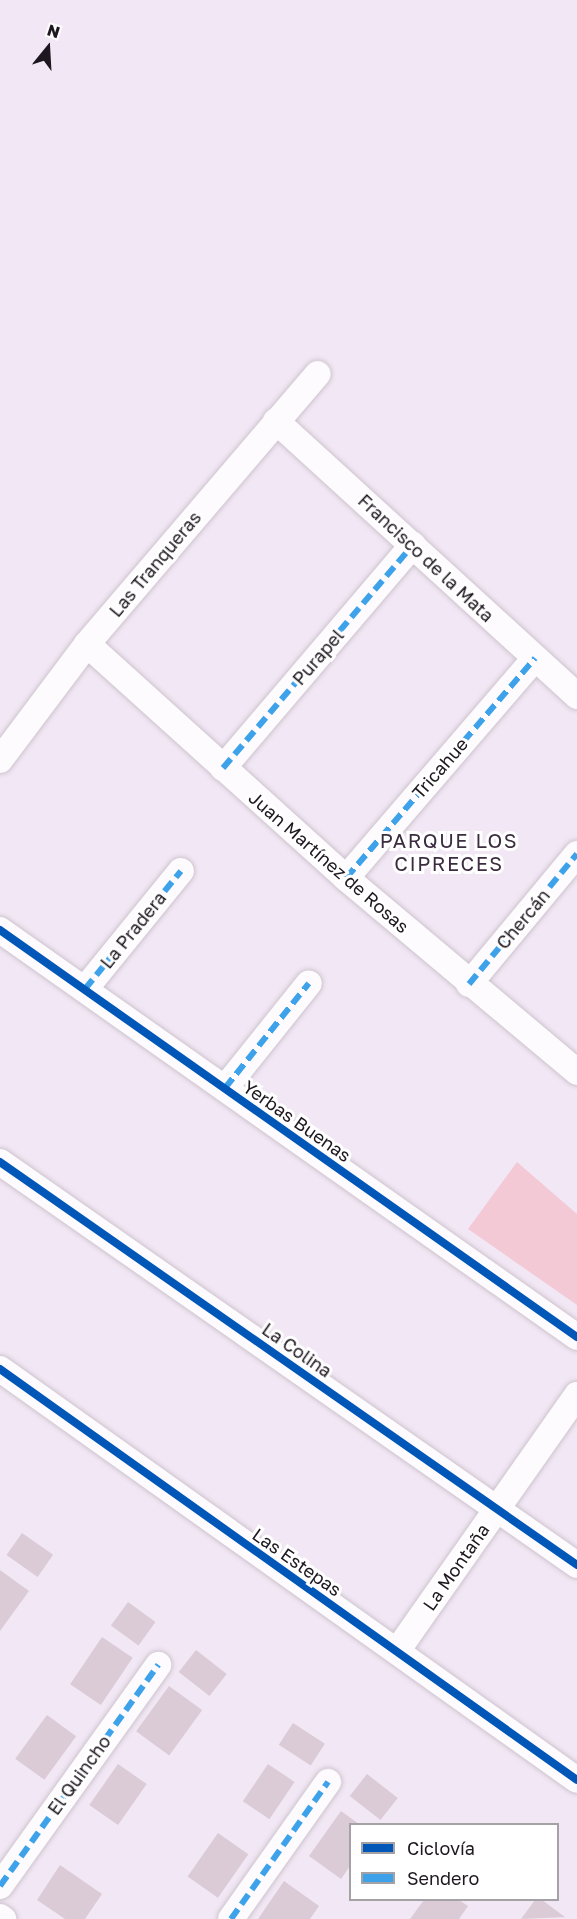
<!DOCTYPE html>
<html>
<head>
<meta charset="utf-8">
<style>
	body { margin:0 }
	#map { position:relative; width:577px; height:1919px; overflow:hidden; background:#f2e7f4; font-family:"Golos Text",sans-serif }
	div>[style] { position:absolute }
	.green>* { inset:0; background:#f3c9d6 }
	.building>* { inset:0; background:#dbcbd7; transform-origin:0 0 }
	.roads { filter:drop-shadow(0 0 2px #cdc4cf) drop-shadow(0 0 2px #cdc4cf) }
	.minor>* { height:26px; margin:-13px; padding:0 13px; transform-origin:13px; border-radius:13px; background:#fdfbfd }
	.quiet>* { height:6px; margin-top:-3px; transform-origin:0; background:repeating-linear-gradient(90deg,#3da2ea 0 12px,transparent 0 18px) }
	.cycleway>* { height:8px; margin:-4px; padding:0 4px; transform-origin:4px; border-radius:4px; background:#0057b8 }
	span { translate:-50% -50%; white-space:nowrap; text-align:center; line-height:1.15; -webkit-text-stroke:6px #fff; paint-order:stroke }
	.street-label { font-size:18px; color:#1e171f }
	.neighbourhood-label { font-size:20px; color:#3b2c3f; letter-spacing:1.5px }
	.legend { position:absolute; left:349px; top:1823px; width:210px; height:78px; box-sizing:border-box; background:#fff; border:2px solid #a5a2a5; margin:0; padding:8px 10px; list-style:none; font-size:18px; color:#1e171f }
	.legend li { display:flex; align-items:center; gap:12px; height:30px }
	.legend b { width:30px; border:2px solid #a5a2a5 }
	.north { position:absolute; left:18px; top:18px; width:60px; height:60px; -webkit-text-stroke:4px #fff; paint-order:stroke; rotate:18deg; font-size:16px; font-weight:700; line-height:24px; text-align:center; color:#1e171f }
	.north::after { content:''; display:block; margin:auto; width:21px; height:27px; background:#1e171f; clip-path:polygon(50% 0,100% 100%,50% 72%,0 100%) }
</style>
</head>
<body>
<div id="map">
	<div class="green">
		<i style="clip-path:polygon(517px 1162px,577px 1214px,577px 1305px,468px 1229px)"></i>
	</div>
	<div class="building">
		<i style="left:22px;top:1533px;width:38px;height:27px;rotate:35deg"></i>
		<i style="clip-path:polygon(0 1570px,29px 1591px,0 1631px)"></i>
		<i style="left:128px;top:1602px;width:34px;height:29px;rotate:36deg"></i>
		<i style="left:102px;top:1637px;width:37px;height:57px;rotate:34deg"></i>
		<i style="left:196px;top:1650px;width:39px;height:28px;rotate:38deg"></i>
		<i style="left:169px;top:1686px;width:41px;height:56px;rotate:36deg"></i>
		<i style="left:47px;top:1715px;width:36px;height:54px;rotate:36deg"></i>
		<i style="left:293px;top:1723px;width:38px;height:26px;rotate:33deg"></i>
		<i style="left:118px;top:1764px;width:35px;height:50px;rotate:35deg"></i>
		<i style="left:268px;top:1764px;width:32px;height:45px;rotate:34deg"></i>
		<i style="left:367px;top:1774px;width:39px;height:28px;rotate:38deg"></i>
		<i style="clip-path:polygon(341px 1811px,359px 1824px,350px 1824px,350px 1866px,341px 1879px,309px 1856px)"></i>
		<i style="left:218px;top:1833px;width:37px;height:53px;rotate:35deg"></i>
		<i style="clip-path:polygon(60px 1865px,102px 1894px,85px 1919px,65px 1919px,37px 1900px)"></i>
		<i style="clip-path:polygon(284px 1881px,319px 1906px,310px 1919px,258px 1919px)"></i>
		<i style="clip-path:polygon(424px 1900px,459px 1900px,468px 1906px,459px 1919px,410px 1919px)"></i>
		<i style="clip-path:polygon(535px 1900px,542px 1900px,565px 1917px,521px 1919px)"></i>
	</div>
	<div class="roads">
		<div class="minor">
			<i style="left:276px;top:421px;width:408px;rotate:42.4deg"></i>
			<i style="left:87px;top:644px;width:349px;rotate:42.1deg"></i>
			<i style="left:346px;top:878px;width:302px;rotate:40deg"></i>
			<i style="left:0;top:760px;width:145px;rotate:-53.1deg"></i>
			<i style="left:87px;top:644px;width:355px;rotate:-49.5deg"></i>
			<i style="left:223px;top:768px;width:293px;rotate:-49.6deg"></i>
			<i style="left:346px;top:878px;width:290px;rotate:-49.3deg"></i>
			<i style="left:0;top:930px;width:706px;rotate:35.2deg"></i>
			<i style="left:469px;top:984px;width:169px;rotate:-50.3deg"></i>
			<i style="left:85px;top:989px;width:152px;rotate:-50.9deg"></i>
			<i style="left:225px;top:1088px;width:134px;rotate:-51.3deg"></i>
			<i style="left:0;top:1162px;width:704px;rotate:34.93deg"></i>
			<i style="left:0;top:1369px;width:708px;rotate:35.46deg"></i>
			<i style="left:397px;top:1651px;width:313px;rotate:-54.9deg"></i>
			<i style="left:0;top:1886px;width:272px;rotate:-54.4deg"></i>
			<i style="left:0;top:1917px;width:4px;rotate:34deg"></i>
			<i style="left:231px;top:1919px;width:168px;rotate:-54.7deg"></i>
		</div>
	</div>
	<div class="quiet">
		<i style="left:223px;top:768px;width:293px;rotate:-49.6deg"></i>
		<i style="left:346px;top:878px;width:290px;rotate:-49.3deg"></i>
		<i style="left:469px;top:984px;width:169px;rotate:-50.3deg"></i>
		<i style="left:85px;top:989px;width:152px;rotate:-50.9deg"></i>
		<i style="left:225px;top:1088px;width:134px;rotate:-51.3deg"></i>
		<i style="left:0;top:1886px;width:272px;rotate:-54.4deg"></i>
		<i style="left:231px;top:1919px;width:168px;rotate:-54.7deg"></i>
	</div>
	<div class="cycleway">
		<i style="left:0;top:930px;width:706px;rotate:35.2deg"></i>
		<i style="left:0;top:1162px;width:704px;rotate:34.93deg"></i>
		<i style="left:0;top:1369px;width:708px;rotate:35.46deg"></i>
	</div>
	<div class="street-label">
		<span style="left:426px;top:558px;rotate:43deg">Francisco de la Mata</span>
		<span style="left:155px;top:564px;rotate:-50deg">Las Tranqueras</span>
		<span style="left:318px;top:657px;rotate:-49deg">Purapel</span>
		<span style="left:440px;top:768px;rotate:-49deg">Tricahue</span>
		<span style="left:329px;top:862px;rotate:41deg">Juan Martínez de Rosas</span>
		<span style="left:523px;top:919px;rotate:-50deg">Chercán</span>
		<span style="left:133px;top:930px;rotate:-51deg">La Pradera</span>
		<span style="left:297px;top:1121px;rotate:35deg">Yerbas Buenas</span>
		<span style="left:297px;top:1350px;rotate:35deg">La Colina</span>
		<span style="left:297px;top:1562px;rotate:35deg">Las Estepas</span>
		<span style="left:456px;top:1567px;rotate:-55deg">La Montaña</span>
		<span style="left:79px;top:1775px;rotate:-54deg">El Quincho</span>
	</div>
	<div class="neighbourhood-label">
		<span style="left:449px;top:852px">PARQUE LOS<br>CIPRECES</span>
	</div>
	<ul class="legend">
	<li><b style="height:8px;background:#0057b8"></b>Ciclovía</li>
	<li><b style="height:8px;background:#3da2ea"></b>Sendero</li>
	</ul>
	<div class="north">N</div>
</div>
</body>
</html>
